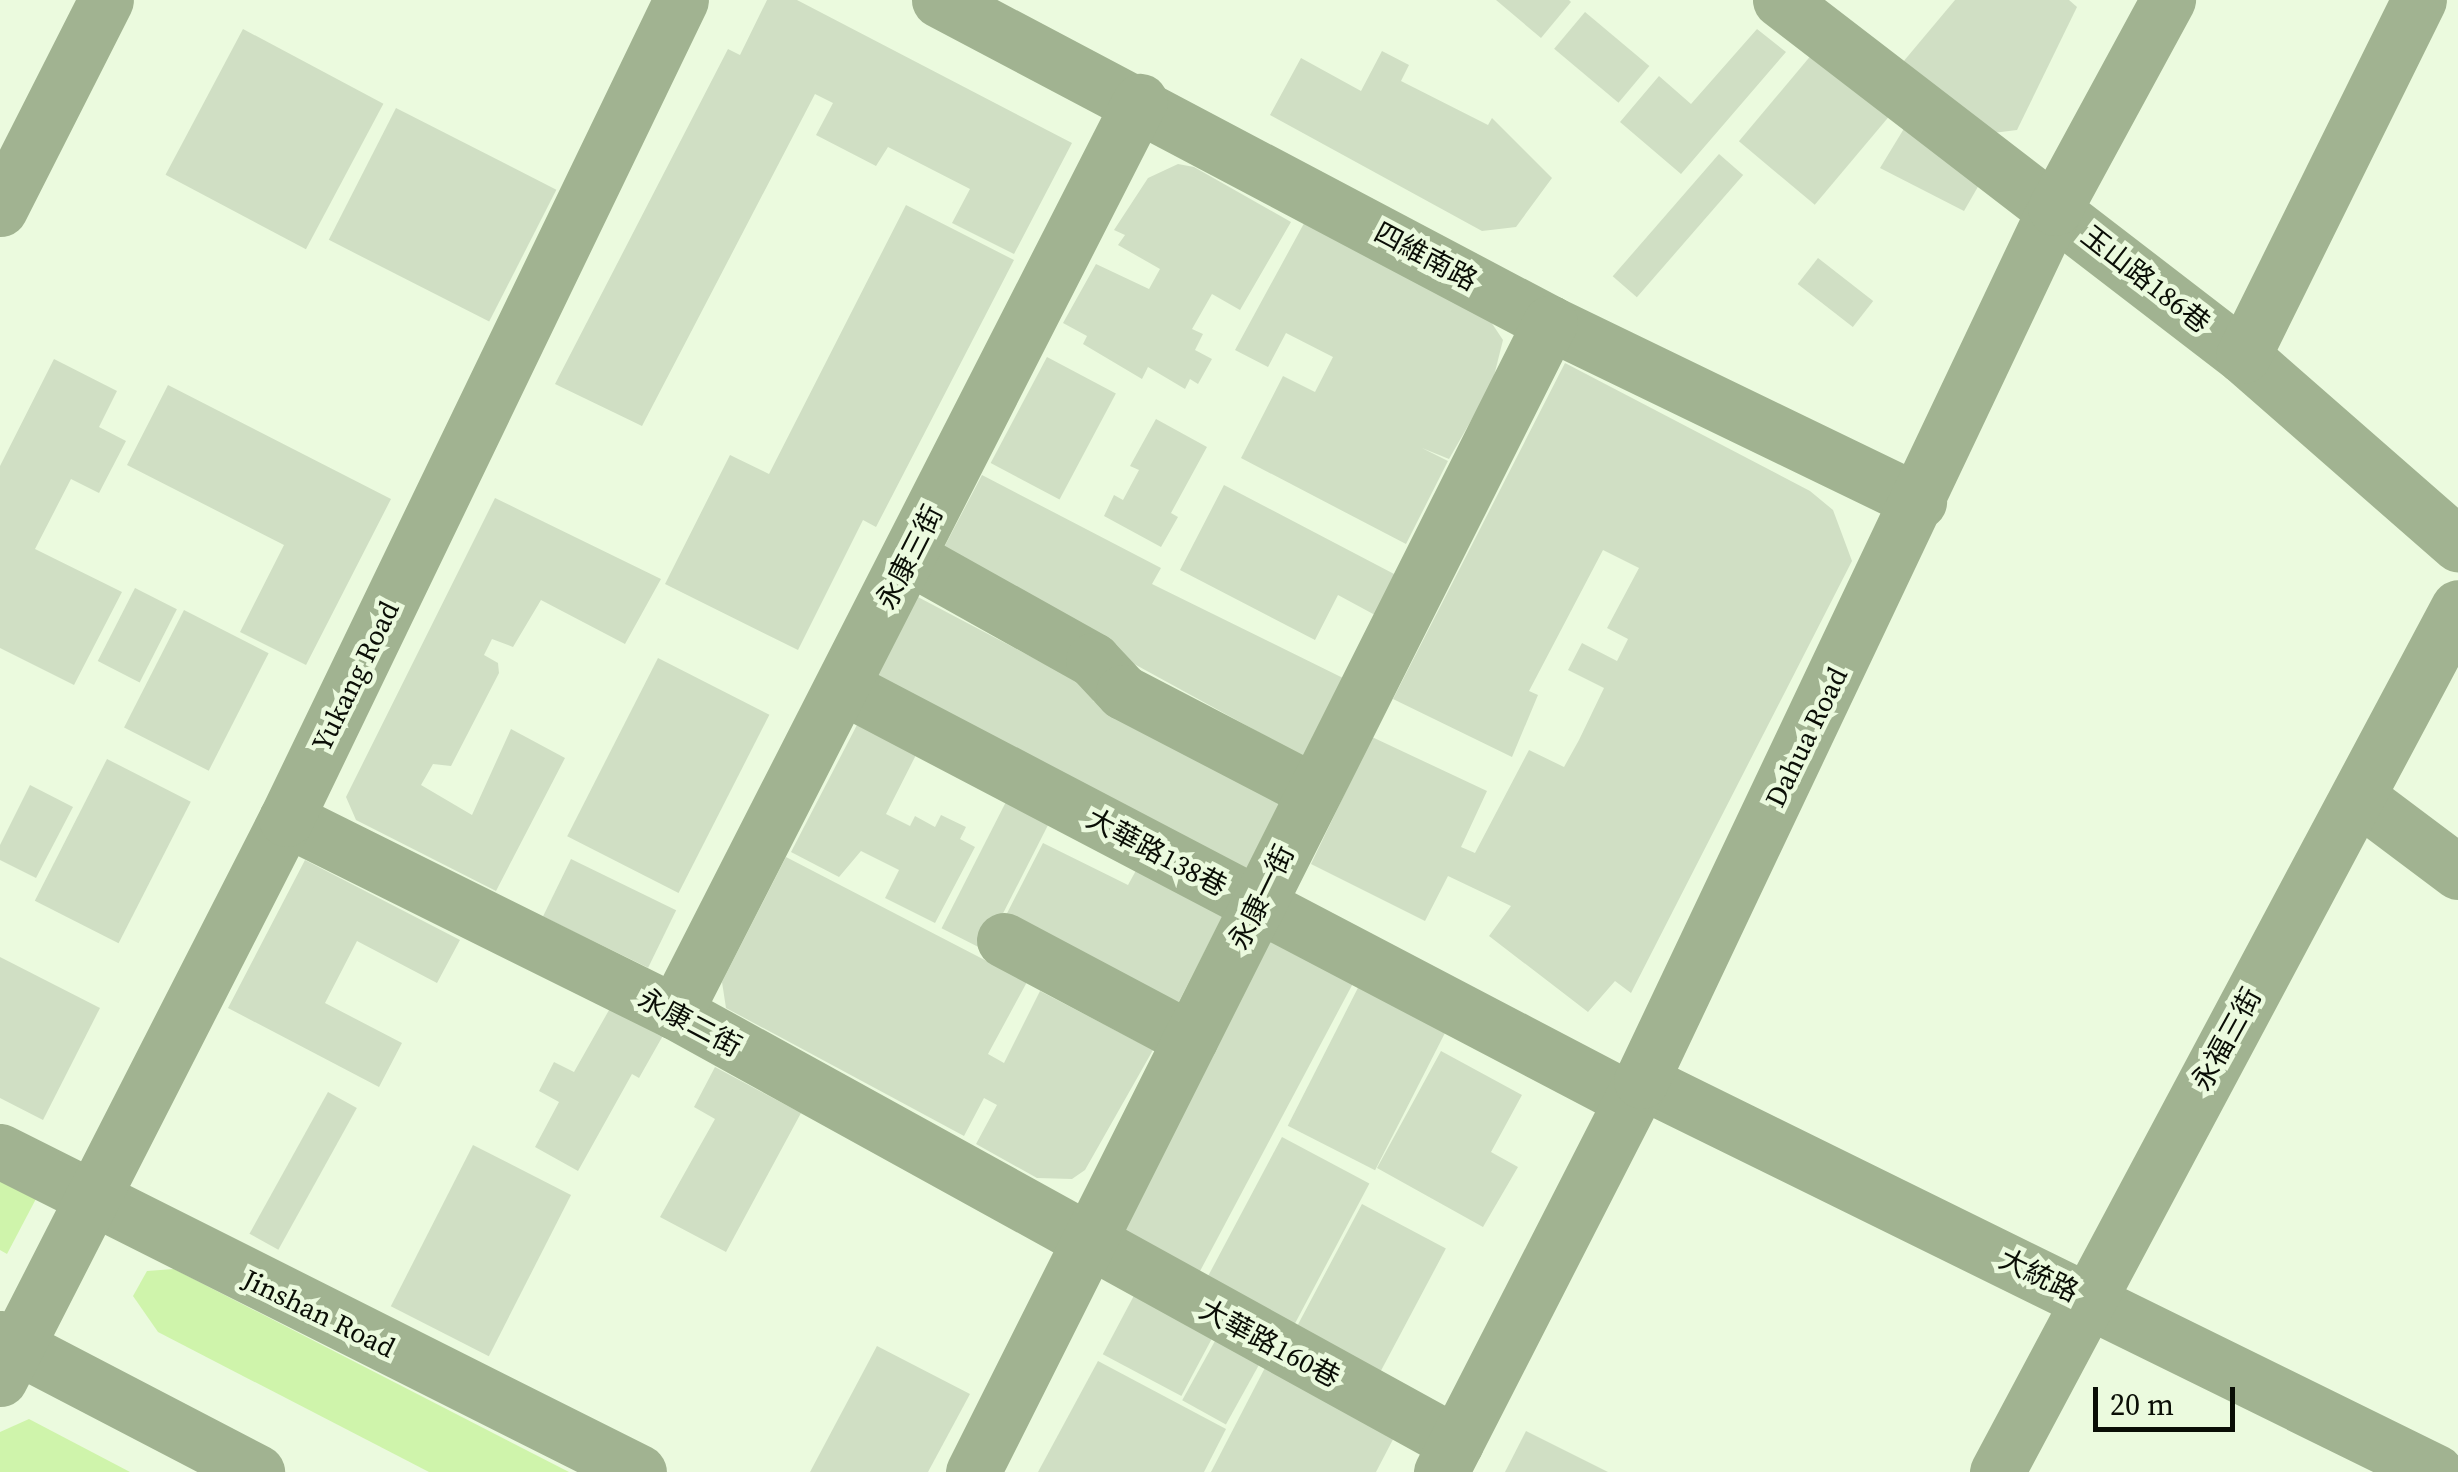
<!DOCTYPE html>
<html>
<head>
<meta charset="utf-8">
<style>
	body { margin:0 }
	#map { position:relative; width:2458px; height:1472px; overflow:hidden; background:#ebfade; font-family:"Source Serif 4","Noto Sans TC",serif }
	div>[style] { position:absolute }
	.green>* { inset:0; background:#cff4ab }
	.building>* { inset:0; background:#d0dfc4; transform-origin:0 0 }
	.minor>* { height:55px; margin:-27.5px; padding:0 27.5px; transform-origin:27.5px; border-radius:27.5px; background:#a1b391 }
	span { translate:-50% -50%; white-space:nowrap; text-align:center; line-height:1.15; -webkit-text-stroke:9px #ebfade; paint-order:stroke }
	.street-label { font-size:28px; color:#0a0e06 }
	.scale { position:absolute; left:2093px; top:1387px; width:142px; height:45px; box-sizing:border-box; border:5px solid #0a0e06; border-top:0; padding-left:12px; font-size:30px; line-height:35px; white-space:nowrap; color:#0a0e06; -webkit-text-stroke:8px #ebfade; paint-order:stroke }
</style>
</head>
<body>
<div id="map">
	<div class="green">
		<i style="clip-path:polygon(0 1175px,38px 1195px,7px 1254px,0 1250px)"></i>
		<i style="clip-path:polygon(174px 1269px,569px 1472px,429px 1472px,158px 1332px,133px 1296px,147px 1271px)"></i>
		<i style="clip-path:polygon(29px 1419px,130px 1472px,0 1472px,0 1432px)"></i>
	</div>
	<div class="building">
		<i style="clip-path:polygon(767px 0,797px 0,1072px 143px,1014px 254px,952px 223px,970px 189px,888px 147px,876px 166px,816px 135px,833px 103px,815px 94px,642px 426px,555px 384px,728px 49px,740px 55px)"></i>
		<i style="clip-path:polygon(1496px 0,1569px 0,1571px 2px,1541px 38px)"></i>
		<i style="clip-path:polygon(1955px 0,2069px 0,2077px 7px,2017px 130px,1993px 133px,1903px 62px)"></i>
		<i style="left:1585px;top:12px;width:84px;height:48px;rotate:40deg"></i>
		<i style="left:243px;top:29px;width:159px;height:165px;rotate:28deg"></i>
		<i style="clip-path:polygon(1757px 29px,1786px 52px,1681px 174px,1620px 122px,1659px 76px,1691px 104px)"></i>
		<i style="left:1818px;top:47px;width:99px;height:123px;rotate:40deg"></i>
		<i style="clip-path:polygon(1382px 51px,1409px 65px,1401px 81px,1488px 125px,1492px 118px,1552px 178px,1516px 227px,1482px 231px,1270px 115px,1301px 58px,1361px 91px)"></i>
		<i style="left:396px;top:108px;width:180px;height:148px;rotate:27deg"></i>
		<i style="clip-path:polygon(1908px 122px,1983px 178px,1964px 211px,1880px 168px)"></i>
		<i style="left:1719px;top:154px;width:32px;height:162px;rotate:41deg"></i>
		<i style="clip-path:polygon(1178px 164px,1194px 167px,1291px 222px,1240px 310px,1212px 294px,1192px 329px,1203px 334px,1195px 350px,1212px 359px,1198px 384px,1190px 379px,1185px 389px,1148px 367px,1142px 379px,1083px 344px,1087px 336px,1063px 323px,1096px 264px,1149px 289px,1160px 269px,1118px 245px,1125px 235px,1114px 230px,1148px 178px)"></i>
		<i style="clip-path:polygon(906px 205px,1014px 260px,876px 527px,863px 520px,798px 650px,665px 584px,730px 455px,769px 474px)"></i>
		<i style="clip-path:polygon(1308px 216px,1487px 316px,1503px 340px,1492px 384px,1449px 459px,1422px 448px,1448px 461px,1406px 544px,1241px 458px,1283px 376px,1315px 392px,1333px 357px,1286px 333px,1268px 367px,1235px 350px)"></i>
		<i style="left:1818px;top:258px;width:70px;height:33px;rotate:38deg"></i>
		<i style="left:1047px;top:357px;width:78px;height:120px;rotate:28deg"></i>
		<i style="clip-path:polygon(54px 359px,117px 391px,99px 427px,126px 441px,99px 493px,71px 479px,35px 549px,122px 592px,74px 685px,0 648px,0 466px)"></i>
		<i style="clip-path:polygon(1565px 363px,1810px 491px,1833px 510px,1852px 561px,1631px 993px,1615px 981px,1588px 1012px,1489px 936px,1511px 906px,1448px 876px,1425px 921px,1311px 864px,1372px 737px,1487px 791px,1461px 847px,1475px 853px,1529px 750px,1564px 767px,1579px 740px,1604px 688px,1568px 670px,1582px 643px,1617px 661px,1628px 639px,1607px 628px,1639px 568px,1603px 550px,1529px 691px,1538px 695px,1512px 757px,1393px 699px)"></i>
		<i style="clip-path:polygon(168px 385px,391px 499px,306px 665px,240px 632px,284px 545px,127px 465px)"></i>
		<i style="clip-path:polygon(1156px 419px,1207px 447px,1171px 513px,1178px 517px,1161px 547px,1104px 516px,1114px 495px,1123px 500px,1139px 470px,1130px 466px)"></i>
		<i style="clip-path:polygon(982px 475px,1161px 568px,1152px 584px,1343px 678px,1304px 757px,939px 557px)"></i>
		<i style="clip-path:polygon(1224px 485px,1396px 575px,1375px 615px,1338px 595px,1315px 640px,1180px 570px)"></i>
		<i style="clip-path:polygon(495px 498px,661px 579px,625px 644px,541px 600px,513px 647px,492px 639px,484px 655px,498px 663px,499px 673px,451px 766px,433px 764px,421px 785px,472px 815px,511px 729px,565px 758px,496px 891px,356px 820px,346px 797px)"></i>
		<i style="left:135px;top:588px;width:47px;height:82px;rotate:27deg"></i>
		<i style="clip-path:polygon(916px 596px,1098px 692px,1093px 701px,1284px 795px,1244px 873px,872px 679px)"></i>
		<i style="left:184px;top:610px;width:95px;height:132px;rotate:27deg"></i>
		<i style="left:658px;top:658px;width:125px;height:200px;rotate:27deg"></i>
		<i style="clip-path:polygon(858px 723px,917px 753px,886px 814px,910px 826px,915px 816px,935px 827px,941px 815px,966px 827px,960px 839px,975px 847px,935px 923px,885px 898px,899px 870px,861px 851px,839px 877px,791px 852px)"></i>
		<i style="left:107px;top:759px;width:94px;height:159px;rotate:27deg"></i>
		<i style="clip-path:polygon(30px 785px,73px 807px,36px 878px,0 860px,0 845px)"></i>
		<i style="left:1011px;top:792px;width:48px;height:153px;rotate:27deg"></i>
		<i style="clip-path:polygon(1043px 843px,1128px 885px,1144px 856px,1231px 900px,1172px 1015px,1000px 927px)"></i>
		<i style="clip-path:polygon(786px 857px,1027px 982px,988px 1054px,1004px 1063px,1040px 991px,1153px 1050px,1085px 1170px,1072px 1179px,1037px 1178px,976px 1144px,997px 1105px,984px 1098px,964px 1136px,726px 1008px,722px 982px)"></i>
		<i style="left:571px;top:859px;width:117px;height:64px;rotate:26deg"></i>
		<i style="clip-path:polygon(305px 860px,460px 940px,437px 983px,357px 941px,325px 1003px,402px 1043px,379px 1087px,228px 1008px)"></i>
		<i style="left:1272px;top:927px;width:98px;height:355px;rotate:28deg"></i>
		<i style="clip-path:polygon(0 957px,100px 1008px,43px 1120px,0 1098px)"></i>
		<i style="left:1364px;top:976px;width:98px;height:168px;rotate:27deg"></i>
		<i style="clip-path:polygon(613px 1003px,665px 1032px,639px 1078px,632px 1074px,578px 1171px,535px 1147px,559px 1102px,539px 1091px,554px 1062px,574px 1072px)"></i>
		<i style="clip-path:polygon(1441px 1051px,1522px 1095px,1491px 1152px,1518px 1167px,1483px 1227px,1377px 1168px)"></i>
		<i style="clip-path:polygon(715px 1067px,801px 1113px,726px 1252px,660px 1217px,715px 1119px,694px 1107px)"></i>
		<i style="left:328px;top:1092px;width:33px;height:162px;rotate:29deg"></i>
		<i style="left:1282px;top:1137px;width:99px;height:171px;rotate:28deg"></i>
		<i style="left:473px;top:1145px;width:110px;height:181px;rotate:27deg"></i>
		<i style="left:1362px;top:1204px;width:95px;height:142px;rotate:28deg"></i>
		<i style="left:1138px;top:1288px;width:89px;height:75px;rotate:28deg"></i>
		<i style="left:1220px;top:1332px;width:50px;height:78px;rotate:29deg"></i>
		<i style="clip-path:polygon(877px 1346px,970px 1394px,928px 1472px,810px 1472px)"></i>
		<i style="clip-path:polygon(1270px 1358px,1400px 1426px,1376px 1472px,1211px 1472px)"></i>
		<i style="clip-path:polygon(1098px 1361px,1226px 1429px,1204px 1472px,1038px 1472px)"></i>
		<i style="clip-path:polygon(1526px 1431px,1608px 1472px,1505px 1472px)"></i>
	</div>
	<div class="minor">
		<i style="left:939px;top:0;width:691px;rotate:27.86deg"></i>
		<i style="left:1550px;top:323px;width:410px;rotate:25.8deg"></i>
		<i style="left:1780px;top:0;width:584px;rotate:37.56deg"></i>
		<i style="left:2243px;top:356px;width:286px;rotate:41.2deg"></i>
		<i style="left:0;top:209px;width:234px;rotate:-63.1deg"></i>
		<i style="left:2243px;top:356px;width:397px;rotate:-63.7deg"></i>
		<i style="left:909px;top:557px;width:211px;rotate:29.2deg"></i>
		<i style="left:1093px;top:660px;width:44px;rotate:46.8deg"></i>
		<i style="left:1123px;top:692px;width:214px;rotate:27.5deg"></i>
		<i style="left:843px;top:687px;width:890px;rotate:27.66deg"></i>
		<i style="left:2358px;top:797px;width:125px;rotate:36.9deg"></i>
		<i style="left:286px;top:819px;width:434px;rotate:26.4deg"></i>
		<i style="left:675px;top:1012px;width:892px;rotate:28.89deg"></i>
		<i style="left:1004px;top:940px;width:211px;rotate:28deg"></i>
		<i style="left:675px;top:1012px;width:1023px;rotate:-62.96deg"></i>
		<i style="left:1641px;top:1081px;width:886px;rotate:26.19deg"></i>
		<i style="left:0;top:1151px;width:715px;rotate:26.67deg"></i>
		<i style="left:0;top:1338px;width:290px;rotate:27.5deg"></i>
		<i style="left:0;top:1379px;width:629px;rotate:-62.95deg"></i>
		<i style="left:286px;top:819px;width:909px;rotate:-64.25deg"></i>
		<i style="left:973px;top:1472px;width:1286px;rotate:-63.34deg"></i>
		<i style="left:1441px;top:1472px;width:439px;rotate:-62.9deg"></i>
		<i style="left:1641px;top:1081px;width:966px;rotate:-64.63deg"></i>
		<i style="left:2055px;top:208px;width:237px;rotate:-61.5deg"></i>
		<i style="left:1997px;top:1472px;width:980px;rotate:-61.94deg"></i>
	</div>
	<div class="street-label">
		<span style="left:1426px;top:256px;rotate:28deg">四維南路</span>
		<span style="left:2146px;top:279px;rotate:38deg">玉山路186巷</span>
		<span style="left:909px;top:557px;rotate:-63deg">永康三街</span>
		<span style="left:355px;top:676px;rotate:-64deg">Yukang Road</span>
		<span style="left:1806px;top:737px;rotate:-64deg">Dahua Road</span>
		<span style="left:1157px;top:852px;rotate:28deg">大華路138巷</span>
		<span style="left:1261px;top:897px;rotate:-64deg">永康一街</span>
		<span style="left:690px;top:1022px;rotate:28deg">永康二街</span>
		<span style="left:2226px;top:1039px;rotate:-61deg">永福三街</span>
		<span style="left:2039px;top:1275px;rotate:26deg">大統路</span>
		<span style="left:319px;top:1313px;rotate:26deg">Jinshan Road</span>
		<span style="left:1270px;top:1343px;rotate:28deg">大華路160巷</span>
	</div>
	<div class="scale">20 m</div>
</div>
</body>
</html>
